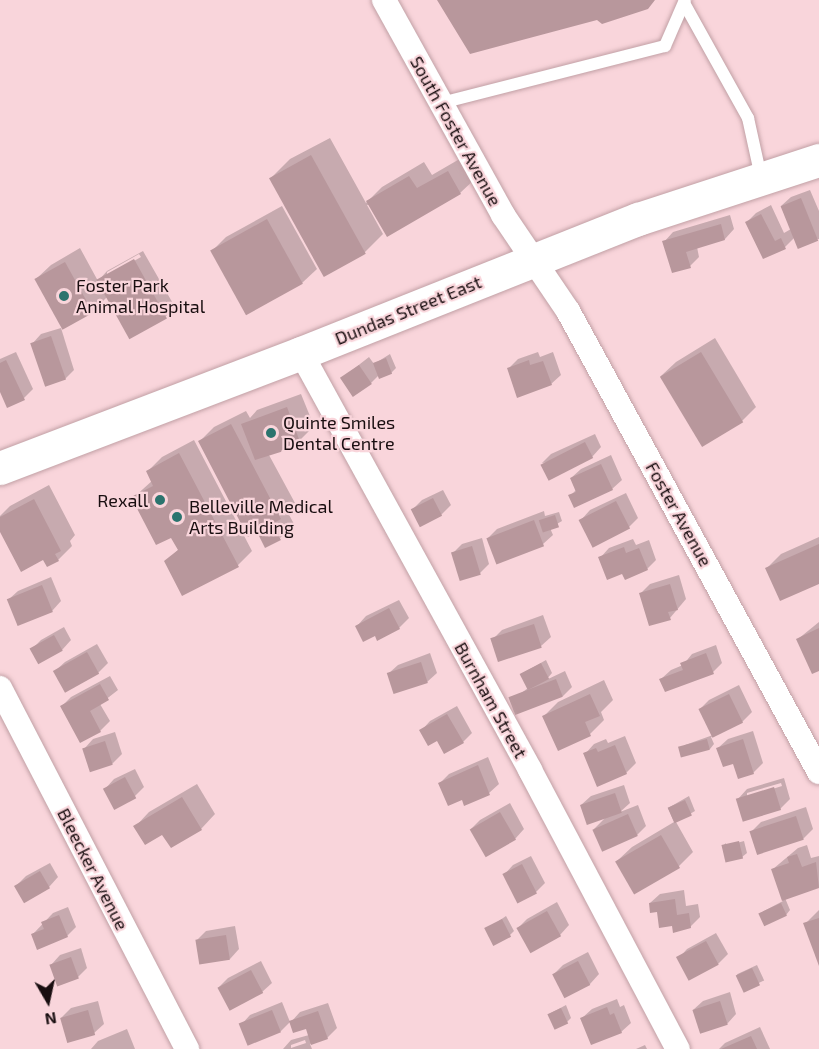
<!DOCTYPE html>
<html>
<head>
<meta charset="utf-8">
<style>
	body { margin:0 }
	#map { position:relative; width:819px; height:1049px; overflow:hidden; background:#f9d5db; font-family:"Exo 2",sans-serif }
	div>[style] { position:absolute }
	.shadow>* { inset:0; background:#0003; transform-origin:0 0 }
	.building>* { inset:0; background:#b8979c; transform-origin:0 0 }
	.roads { filter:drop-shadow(0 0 2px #c1a0a5) drop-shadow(0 0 2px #c1a0a5) }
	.lane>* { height:12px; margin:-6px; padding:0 6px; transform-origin:6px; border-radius:6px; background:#fff }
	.street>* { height:24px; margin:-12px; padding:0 12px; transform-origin:12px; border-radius:12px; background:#fff }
	.primary>* { height:33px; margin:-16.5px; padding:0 16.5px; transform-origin:16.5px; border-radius:16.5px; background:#fff }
	.dots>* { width:16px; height:16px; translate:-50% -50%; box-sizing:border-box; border:3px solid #f9d5db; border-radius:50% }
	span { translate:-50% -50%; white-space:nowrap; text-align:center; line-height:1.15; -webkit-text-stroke:4.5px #f9d5db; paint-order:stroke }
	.street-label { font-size:18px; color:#190e10 }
	.poi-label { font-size:18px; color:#190e10 }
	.left { translate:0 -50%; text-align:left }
	.right { translate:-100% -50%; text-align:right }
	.north { position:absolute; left:18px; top:971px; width:60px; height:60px; -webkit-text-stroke:4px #f9d5db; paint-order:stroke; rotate:171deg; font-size:16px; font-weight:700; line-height:24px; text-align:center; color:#190e10 }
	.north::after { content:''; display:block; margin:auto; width:21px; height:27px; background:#190e10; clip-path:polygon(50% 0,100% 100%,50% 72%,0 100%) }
</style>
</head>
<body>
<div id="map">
	<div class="shadow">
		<i style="clip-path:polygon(330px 138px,366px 203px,382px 187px,424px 162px,432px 175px,463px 157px,475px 179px,460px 193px,367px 205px,383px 234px,364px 253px,271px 178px,290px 159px)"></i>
		<i style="clip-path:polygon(810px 190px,819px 211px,819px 239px,794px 238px,785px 247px,764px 257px,747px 222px,756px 213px,771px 205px,784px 233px,791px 229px,781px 206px,791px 197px)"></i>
		<i style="clip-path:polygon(282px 206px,317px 269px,302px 283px,212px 251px,226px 237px)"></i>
		<i style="clip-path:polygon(730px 215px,734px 229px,725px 239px,697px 247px,699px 257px,690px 266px,664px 242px,673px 232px)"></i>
		<i style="clip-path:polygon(evenodd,80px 248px,98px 281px,107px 271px,143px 251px,175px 307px,166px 316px,107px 297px,93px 311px,63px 328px,36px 279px,51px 265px,80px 248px,139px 254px,141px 257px,107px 276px,107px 272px,139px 254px)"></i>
		<i style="clip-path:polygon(61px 328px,74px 370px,65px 379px,32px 344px,41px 334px)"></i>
		<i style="clip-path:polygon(715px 338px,756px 407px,742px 421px,661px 376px,676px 362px)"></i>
		<i style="clip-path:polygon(16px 352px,33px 389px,24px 398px,0 389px,0 359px)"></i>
		<i style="clip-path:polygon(538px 352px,540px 357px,553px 352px,561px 375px,551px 384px,508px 369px,518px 359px)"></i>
		<i style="clip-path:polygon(390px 354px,396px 368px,391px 373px,379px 375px,371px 383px,342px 378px,369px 357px,374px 364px)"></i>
		<i style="clip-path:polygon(301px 394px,314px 426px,299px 441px,269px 455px,295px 503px,287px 511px,294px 524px,280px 538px,200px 441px,214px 427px,246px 411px,250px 418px,257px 410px)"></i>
		<i style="clip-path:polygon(595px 434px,601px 447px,592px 457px,542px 463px,551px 454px)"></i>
		<i style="clip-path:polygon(194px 440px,252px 551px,238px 565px,166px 562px,179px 549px,172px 536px,133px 498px,153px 480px,148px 471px,162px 457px)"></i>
		<i style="clip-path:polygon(611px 455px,622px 480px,612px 489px,570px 496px,577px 489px,571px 478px,581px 469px)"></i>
		<i style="clip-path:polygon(49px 485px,75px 535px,70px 541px,72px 546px,58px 560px,44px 558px,0 529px,0 516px,10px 506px)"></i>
		<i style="clip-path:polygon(443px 490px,451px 505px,441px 515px,413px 509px,422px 500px)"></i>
		<i style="clip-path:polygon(626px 493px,638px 518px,629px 527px,581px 520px,590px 510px)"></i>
		<i style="clip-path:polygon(544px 511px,545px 516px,559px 512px,562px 521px,550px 528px,553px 535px,543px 544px,488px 538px,497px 529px)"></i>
		<i style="clip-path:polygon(819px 537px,819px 582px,767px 568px,781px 554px)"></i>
		<i style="clip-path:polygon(482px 538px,489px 564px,480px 573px,453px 553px,462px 544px)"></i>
		<i style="clip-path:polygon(633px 539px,636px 545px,649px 540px,656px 560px,647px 569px,623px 572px,600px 558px,609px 548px)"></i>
		<i style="clip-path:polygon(679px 575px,686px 599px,670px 618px,641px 593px,650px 584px)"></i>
		<i style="clip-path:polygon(51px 577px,61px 601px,52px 611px,8px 600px,18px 591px)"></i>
		<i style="clip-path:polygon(399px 600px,409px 618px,399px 628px,375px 634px,357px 626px,366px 616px)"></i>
		<i style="clip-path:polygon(543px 615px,551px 637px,541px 646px,492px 640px,502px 630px)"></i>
		<i style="clip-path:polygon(819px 622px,819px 670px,798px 639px)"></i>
		<i style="clip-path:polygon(64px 627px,71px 640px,62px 650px,32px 649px,41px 640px)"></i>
		<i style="clip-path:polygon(97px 644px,108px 663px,98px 673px,66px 691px,55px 671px,65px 662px)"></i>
		<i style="clip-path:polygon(716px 645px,722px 663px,713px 672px,661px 679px,671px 670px,683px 665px,692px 654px)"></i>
		<i style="clip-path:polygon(430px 653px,437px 673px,427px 682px,388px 674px,398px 665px)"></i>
		<i style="clip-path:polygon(546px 660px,552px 673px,546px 680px,565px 671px,572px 687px,563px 696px,512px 700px,528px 688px,521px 674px)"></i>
		<i style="clip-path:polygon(110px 676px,118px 690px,100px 704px,110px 721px,100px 731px,62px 706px,71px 697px)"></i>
		<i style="clip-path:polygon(604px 680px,613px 700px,601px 712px,604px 720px,590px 734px,544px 716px,558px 702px)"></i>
		<i style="clip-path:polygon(739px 685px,752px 712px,742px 722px,711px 737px,714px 744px,710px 749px,681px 750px,685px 745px,713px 735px,700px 709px,709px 700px)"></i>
		<i style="clip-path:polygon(457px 706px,472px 733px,463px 742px,421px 731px,430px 721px)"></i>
		<i style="clip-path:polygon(753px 731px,763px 763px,753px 773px,734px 762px,718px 748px,728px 739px)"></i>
		<i style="clip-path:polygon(115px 732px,122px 754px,112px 764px,84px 749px,93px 739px)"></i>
		<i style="clip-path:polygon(625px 736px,636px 763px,626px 773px,585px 754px,594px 744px,606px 739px,608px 743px)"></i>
		<i style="clip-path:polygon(488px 757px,499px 784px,489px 793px,465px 804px,462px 798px,440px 783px,449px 774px)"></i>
		<i style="clip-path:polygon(135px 769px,144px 787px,135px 796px,105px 789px,114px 779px)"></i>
		<i style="clip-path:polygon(evenodd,784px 778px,790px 799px,780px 809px,738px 799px,747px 789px,784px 778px,781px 783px,782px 786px,747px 797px,747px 793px,781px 783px)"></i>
		<i style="clip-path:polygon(197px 784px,215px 814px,201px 829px,163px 833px,135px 827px,149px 812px)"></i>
		<i style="clip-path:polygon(624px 785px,630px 803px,620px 812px,638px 805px,646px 826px,637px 835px,594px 829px,606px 817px,581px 805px,591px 796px)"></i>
		<i style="clip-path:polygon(689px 796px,695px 811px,676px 822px,693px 852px,679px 866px,617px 861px,632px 847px,674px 822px,668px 808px)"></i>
		<i style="clip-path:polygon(510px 803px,524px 829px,515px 839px,471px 829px,480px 820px)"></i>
		<i style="clip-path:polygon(806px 807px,813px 829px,803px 839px,751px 832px,761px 822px)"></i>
		<i style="clip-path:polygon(744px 841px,747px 853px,742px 857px,723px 846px,726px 843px,726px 846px)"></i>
		<i style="clip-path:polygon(807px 845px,811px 858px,819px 856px,819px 887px,785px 898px,790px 910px,786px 915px,760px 913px,783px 901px,773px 869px,798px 848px)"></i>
		<i style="clip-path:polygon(531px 856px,545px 883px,536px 892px,504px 875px,513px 865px)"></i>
		<i style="clip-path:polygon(50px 863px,58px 877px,49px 887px,16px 886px,26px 876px)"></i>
		<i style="clip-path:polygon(684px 890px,686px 906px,698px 904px,700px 917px,690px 927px,673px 925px,650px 903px,660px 894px)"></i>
		<i style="clip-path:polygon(557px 902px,569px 925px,560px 935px,518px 928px,527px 919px)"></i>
		<i style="clip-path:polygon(68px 907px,76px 927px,67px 936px,33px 934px,53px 913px)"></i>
		<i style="clip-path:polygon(819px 910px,819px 962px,805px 924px)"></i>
		<i style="clip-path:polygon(506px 916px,514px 931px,510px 935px,487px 929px)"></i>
		<i style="clip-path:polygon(235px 926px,239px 949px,230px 959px,196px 941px,206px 931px)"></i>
		<i style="clip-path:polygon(716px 933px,728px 954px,718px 964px,678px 959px,687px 949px)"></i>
		<i style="clip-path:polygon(81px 948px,87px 968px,78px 977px,51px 965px,60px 955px)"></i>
		<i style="clip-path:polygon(588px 952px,599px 974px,590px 984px,565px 996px,554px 974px,563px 965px)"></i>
		<i style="clip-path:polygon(261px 961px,272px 983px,262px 992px,218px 988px,228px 978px)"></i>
		<i style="left:757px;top:965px;width:17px;height:22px;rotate:65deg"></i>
		<i style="clip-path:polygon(730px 992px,736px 1014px,727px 1024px,693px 1010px,703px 1001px)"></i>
		<i style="clip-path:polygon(617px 999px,620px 1007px,624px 1005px,631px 1023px,621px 1032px,582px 1018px,592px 1009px)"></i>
		<i style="clip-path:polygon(98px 1001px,104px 1024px,94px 1033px,61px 1018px,71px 1008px)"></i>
		<i style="clip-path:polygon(282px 1002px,290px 1022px,281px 1031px,241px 1025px,250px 1015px)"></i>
		<i style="clip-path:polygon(evenodd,328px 1003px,337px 1028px,327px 1038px,310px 1044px,312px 1049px,283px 1049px,291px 1040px,309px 1035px,307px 1027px,291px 1022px,300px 1012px,328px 1003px,305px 1040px,306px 1043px,291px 1048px,291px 1045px,305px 1040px)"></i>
		<i style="clip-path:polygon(566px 1005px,571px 1018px,567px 1022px,549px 1014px)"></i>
		<i style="clip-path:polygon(760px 1027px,770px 1049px,719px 1049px,725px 1043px)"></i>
		<i style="clip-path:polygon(127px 1029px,135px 1049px,91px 1049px,98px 1041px)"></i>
		<i style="clip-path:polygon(645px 1045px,647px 1049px,636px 1049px)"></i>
	</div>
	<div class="building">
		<i style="clip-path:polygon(437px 0,655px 0,648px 9px,602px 24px,597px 20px,470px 54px)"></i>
		<i style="left:311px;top:155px;width:113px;height:48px;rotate:61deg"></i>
		<i style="clip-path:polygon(448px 171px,461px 194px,387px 237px,366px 201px,409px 176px,417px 188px)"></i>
		<i style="left:801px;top:198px;width:46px;height:22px;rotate:68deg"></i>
		<i style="clip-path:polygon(761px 214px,775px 241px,781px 238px,786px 249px,763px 259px,745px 222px)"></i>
		<i style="left:267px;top:219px;width:74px;height:65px;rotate:61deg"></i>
		<i style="clip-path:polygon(721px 224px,725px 240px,686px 252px,691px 268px,672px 273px,662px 241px)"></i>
		<i style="left:134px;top:259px;width:68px;height:43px;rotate:61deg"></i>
		<i style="left:65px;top:262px;width:58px;height:35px;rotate:61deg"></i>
		<i style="left:51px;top:336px;width:46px;height:22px;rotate:71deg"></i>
		<i style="left:701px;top:352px;width:82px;height:48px;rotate:59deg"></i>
		<i style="left:386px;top:358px;width:17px;height:14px;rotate:69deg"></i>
		<i style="clip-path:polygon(6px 360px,25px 400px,7px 408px,0 392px,0 363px)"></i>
		<i style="clip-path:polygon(529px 360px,530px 365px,543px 361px,552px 385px,517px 398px,507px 368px)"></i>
		<i style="left:359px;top:365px;width:23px;height:23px;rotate:56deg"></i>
		<i style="clip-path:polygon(287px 407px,300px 442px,286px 447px,287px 450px,255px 460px,241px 424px)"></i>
		<i style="clip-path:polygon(231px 424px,281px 519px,272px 524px,281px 540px,265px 548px,257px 532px,248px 537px,198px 441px)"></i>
		<i style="left:585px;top:442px;width:18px;height:50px;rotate:63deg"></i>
		<i style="clip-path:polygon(179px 453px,239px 567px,182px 596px,164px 561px,178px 550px,171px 538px,156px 545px,131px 497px,153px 486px,146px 471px)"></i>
		<i style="clip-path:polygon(601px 464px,613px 490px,574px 508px,568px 495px,576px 492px,570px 478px)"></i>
		<i style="left:433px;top:498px;width:20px;height:25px;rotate:63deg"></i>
		<i style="clip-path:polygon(34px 499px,61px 551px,55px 554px,59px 561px,47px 567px,43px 560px,21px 572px,0 532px,0 517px)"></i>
		<i style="left:616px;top:501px;width:31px;height:42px;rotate:63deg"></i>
		<i style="left:555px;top:515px;width:13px;height:17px;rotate:72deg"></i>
		<i style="left:534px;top:520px;width:28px;height:51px;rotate:69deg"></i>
		<i style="clip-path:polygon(819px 544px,819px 584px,780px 601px,765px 568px)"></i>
		<i style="left:472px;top:546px;width:30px;height:22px;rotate:73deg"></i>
		<i style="clip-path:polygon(624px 547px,626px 553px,639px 548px,648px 570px,625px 580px,622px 574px,607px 580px,598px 557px)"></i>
		<i style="clip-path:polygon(670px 584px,678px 610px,668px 612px,671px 620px,649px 626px,639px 593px)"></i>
		<i style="left:42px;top:585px;width:29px;height:38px;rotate:68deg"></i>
		<i style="clip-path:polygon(389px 608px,400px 629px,377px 641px,375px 636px,363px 642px,355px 626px)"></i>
		<i style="left:534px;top:624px;width:25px;height:46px;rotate:72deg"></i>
		<i style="clip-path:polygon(819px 628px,819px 671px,812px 674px,796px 639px)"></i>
		<i style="left:54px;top:635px;width:18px;height:28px;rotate:61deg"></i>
		<i style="left:87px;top:652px;width:25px;height:39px;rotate:61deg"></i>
		<i style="clip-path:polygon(706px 653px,714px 674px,665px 692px,659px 679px,683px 670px,680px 663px)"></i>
		<i style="left:421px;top:662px;width:22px;height:36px;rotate:72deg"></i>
		<i style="left:541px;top:663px;width:18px;height:24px;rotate:63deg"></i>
		<i style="left:556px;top:679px;width:19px;height:51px;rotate:69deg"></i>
		<i style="clip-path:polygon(100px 684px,109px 700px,90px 711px,101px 732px,80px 743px,60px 706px)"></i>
		<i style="clip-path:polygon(590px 694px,600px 716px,585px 722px,591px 736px,558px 751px,542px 716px)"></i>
		<i style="left:729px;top:694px;width:32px;height:34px;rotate:64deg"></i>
		<i style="clip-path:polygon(447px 714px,464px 743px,444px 754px,437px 741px,428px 746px,419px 730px)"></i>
		<i style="left:707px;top:739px;width:11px;height:30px;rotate:75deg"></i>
		<i style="clip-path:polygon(743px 739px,754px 774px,738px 779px,733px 764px,723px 767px,716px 748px)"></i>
		<i style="left:105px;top:741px;width:25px;height:24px;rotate:72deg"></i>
		<i style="clip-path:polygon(615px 745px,627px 774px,597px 787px,583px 753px,596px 748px,598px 752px)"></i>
		<i style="clip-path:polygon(478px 765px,490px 795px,464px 806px,462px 800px,448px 806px,438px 783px)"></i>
		<i style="left:125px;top:777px;width:24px;height:25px;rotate:62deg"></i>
		<i style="left:774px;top:787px;width:24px;height:40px;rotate:73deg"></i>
		<i style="left:615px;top:793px;width:21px;height:37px;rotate:71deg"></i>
		<i style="clip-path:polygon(182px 797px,202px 830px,171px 848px,162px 835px,145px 845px,133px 826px)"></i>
		<i style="left:685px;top:800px;width:17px;height:19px;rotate:66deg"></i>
		<i style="left:500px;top:812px;width:32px;height:35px;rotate:60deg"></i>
		<i style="left:628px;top:814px;width:24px;height:39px;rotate:66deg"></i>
		<i style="left:796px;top:816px;width:25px;height:49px;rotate:72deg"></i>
		<i style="left:661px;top:835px;width:38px;height:53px;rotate:60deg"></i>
		<i style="left:739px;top:841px;width:18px;height:18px;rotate:77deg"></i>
		<i style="clip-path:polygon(797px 854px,802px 867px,816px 862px,819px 888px,782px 901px,771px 869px,789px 863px,787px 857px)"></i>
		<i style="left:522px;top:864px;width:33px;height:22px;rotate:63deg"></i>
		<i style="left:40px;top:871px;width:20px;height:30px;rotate:60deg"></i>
		<i style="clip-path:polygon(675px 899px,677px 915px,689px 913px,691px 928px,673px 933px,672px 926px,659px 928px,657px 912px,650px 913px,649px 903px)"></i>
		<i style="left:781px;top:903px;width:14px;height:25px;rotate:65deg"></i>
		<i style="left:547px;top:911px;width:29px;height:35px;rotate:61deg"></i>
		<i style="clip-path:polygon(59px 915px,68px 937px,37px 950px,31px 934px,44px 929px,41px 922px)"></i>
		<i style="clip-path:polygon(819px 918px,819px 966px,803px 923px)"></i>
		<i style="left:502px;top:919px;width:20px;height:20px;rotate:63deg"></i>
		<i style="left:226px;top:935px;width:25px;height:31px;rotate:81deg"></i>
		<i style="left:706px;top:941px;width:27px;height:34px;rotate:62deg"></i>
		<i style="left:71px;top:957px;width:23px;height:23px;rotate:70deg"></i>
		<i style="left:578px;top:961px;width:27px;height:29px;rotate:63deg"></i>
		<i style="left:752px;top:968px;width:19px;height:18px;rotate:65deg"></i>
		<i style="left:251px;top:970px;width:26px;height:38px;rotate:62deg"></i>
		<i style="left:720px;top:1001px;width:25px;height:29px;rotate:72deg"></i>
		<i style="clip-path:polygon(607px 1007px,610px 1015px,614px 1013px,622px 1033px,591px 1045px,580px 1018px)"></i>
		<i style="left:561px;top:1008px;width:17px;height:15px;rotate:65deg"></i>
		<i style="left:88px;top:1010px;width:26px;height:29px;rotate:74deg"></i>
		<i style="left:272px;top:1010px;width:24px;height:36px;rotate:68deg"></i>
		<i style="clip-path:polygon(318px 1011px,328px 1039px,311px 1045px,306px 1029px,293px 1033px,289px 1021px)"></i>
		<i style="clip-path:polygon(751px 1036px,757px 1049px,721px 1049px)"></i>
	</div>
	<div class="roads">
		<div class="lane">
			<i style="left:684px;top:3px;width:132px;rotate:60.9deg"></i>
			<i style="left:748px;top:118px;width:60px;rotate:77.6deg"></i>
			<i style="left:441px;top:103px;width:231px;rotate:-14.3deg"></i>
			<i style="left:665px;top:46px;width:50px;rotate:-66.5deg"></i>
		</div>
		<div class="street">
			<i style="left:384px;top:0;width:246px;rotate:61deg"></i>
			<i style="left:503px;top:215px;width:116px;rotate:55.9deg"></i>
			<i style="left:568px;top:311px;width:525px;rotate:61.43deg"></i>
			<i style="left:301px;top:353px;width:476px;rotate:61.2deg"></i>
			<i style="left:530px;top:770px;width:316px;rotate:62.1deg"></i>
			<i style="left:0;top:688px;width:407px;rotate:62.6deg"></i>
		</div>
		<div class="primary">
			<i style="left:0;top:468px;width:322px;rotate:-20.9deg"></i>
			<i style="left:301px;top:353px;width:363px;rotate:-21.7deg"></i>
			<i style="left:638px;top:219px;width:190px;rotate:-18.1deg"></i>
		</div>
	</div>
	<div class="dots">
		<i style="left:64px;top:296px;background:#2b746e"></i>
		<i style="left:271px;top:433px;background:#2b746e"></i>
		<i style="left:160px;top:500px;background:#2b746e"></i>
		<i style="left:177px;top:517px;background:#2b746e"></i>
	</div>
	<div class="street-label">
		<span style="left:456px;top:131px;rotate:61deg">South Foster Avenue</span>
		<span style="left:408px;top:310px;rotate:-22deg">Dundas Street East</span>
		<span style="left:679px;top:514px;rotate:61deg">Foster Avenue</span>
		<span style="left:491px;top:700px;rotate:61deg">Burnham Street</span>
		<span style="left:93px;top:869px;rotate:63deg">Bleecker Avenue</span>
	</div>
	<div class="poi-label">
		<span class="left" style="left:76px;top:296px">Foster Park<br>Animal Hospital</span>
		<span class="left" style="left:283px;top:433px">Quinte Smiles<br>Dental Centre</span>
		<span class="right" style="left:148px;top:500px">Rexall</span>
		<span class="left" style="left:189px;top:517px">Belleville Medical<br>Arts Building</span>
	</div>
	<div class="north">N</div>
</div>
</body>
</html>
